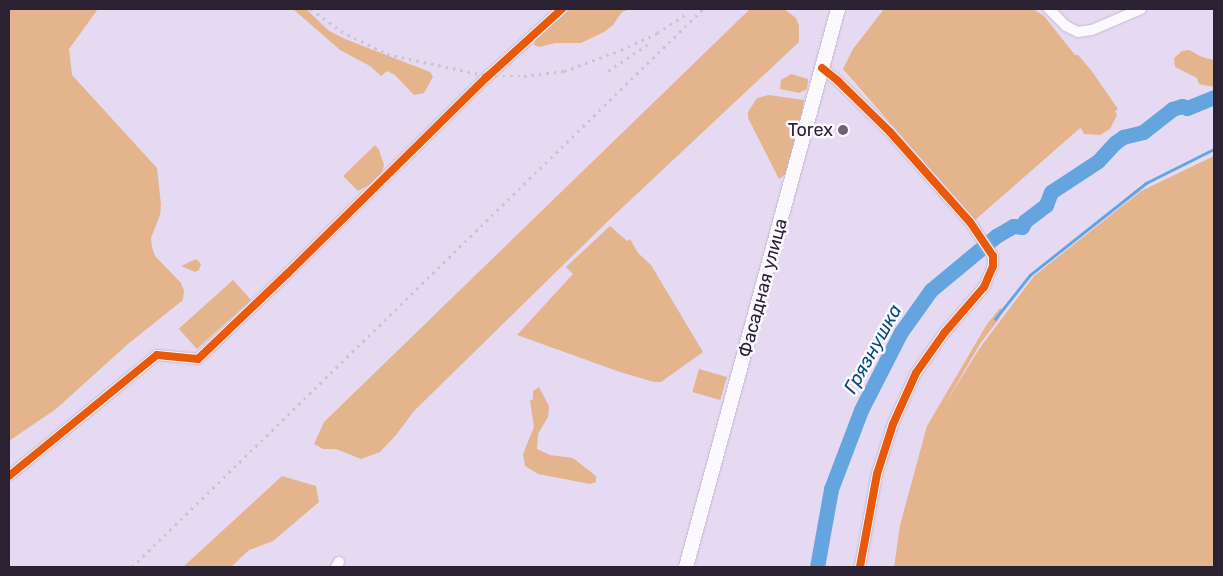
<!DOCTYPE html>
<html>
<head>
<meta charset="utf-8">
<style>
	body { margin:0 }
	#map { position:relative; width:1223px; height:576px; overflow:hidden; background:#e6daf2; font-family:Rubik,sans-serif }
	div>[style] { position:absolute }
	.green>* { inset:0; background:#e4b48d; transform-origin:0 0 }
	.stream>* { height:2.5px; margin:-1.25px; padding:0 1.25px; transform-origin:1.25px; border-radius:1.25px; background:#64a4df }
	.river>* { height:15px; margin:-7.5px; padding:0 7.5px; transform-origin:7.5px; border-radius:7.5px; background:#64a4df }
	.roads { filter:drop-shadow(0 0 1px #c4bacd) drop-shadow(0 0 1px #c4bacd) }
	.street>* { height:10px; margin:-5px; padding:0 5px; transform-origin:5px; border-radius:5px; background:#fbf9fd }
	.secondary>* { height:14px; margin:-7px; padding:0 7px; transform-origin:7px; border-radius:7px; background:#fbf9fd }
	.rail>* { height:2.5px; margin-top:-1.25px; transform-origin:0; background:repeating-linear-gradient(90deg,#c8c6cc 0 2.5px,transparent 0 7.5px) }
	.cycleway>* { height:8px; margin:-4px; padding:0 4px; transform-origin:4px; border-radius:4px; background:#e8590c }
	.dots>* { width:14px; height:14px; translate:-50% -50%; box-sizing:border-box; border:2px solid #fcfaff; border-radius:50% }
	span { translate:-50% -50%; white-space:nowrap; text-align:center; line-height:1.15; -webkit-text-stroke:5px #fcfaff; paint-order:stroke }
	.poi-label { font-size:18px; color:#2a2233 }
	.right { translate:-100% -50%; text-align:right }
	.street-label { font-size:18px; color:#2a2233 }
	.water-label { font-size:19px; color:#034c7d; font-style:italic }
	.frame { position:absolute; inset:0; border:10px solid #2a2233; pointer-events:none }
</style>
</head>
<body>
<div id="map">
	<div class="green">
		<i style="clip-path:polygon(9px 9px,98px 9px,69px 49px,72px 75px,157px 168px,161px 205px,160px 215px,151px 238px,152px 247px,155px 256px,181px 283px,184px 291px,183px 300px,128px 344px,56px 409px,9px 441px)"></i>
		<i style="clip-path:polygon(293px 9px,306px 9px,329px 31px,345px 39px,430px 72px,433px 77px,424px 93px,414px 95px,395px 75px,387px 71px,381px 76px,370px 66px,340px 50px)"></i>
		<i style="clip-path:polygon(570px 9px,630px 9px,622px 12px,613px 25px,604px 32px,581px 43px,555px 43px,539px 47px,534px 45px,537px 36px)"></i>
		<i style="clip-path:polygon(750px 9px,784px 9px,796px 18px,799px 26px,799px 42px,607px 222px,414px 411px,396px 435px,380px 452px,361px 459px,336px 449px,323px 449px,314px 444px,324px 422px)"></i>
		<i style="clip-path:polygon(884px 9px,1033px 9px,1044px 16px,1075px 55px,1078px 55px,1091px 70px,1118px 109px,1115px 111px,1117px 115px,1110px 129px,1100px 135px,1084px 134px,1081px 128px,1079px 129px,975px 220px,843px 69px,853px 49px)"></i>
		<i style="clip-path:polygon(1189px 50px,1202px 57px,1214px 60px,1214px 87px,1199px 84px,1197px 78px,1175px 67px,1174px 58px,1182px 51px)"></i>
		<i style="clip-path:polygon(791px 74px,808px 79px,807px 89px,799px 93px,780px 89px,781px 80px)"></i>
		<i style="clip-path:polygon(769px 95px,804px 100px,801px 121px,786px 174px,779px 179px,748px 118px,748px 112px,757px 98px)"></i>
		<i style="clip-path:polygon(375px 145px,379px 150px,384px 165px,382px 172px,369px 185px,358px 191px,343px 176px)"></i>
		<i style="clip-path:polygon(1214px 156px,1214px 567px,894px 567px,900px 525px,927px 426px,987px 324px,1000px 308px,1003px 311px,999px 319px,980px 344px,942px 409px,979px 349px,1034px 276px,1141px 191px)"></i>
		<i style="clip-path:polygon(610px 226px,627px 241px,630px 239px,638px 253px,651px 265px,703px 352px,661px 382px,654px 382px,620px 372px,517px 335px,573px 274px,566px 267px)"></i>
		<i style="clip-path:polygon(196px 259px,201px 264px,199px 270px,195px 272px,181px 266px)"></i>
		<i style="left:233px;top:280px;width:27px;height:73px;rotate:48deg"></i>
		<i style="left:699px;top:369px;width:29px;height:24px;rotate:16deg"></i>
		<i style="clip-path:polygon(539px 387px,549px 406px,548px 417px,538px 434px,537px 449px,550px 455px,573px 458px,596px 476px,596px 482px,590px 484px,538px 474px,525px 466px,523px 454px,534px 427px,530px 401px,533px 399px,533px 391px)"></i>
		<i style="clip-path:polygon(282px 476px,316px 486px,319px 502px,273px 541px,249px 550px,231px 567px,183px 567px)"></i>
	</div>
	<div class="stream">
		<i style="left:995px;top:319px;width:56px;rotate:-51.5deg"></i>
		<i style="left:1030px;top:275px;width:148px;rotate:-38.4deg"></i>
		<i style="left:1146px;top:183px;width:76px;rotate:-26.6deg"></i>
	</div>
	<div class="river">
		<i style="left:817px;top:567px;width:79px;rotate:-79.8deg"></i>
		<i style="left:831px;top:489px;width:85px;rotate:-69.2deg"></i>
		<i style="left:861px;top:410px;width:88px;rotate:-62.9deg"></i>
		<i style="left:901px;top:332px;width:52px;rotate:-54.5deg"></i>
		<i style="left:931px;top:290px;width:85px;rotate:-39.7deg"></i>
		<i style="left:996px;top:236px;width:20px;rotate:-30deg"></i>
		<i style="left:1013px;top:226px;width:9px;rotate:6deg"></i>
		<i style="left:1022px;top:227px;width:7px;rotate:-63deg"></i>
		<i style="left:1025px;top:221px;width:26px;rotate:-37deg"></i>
		<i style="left:1046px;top:205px;width:14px;rotate:-69deg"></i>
		<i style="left:1051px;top:192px;width:56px;rotate:-33.4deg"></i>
		<i style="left:1098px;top:161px;width:26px;rotate:-47deg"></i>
		<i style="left:1116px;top:142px;width:9px;rotate:-36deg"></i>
		<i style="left:1123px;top:137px;width:21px;rotate:-14deg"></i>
		<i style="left:1143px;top:132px;width:37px;rotate:-38deg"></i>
		<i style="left:1172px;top:109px;width:10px;rotate:-17deg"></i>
		<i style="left:1182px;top:106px;width:5px;rotate:22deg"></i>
		<i style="left:1187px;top:108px;width:29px;rotate:-22deg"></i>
	</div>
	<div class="roads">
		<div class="street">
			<i style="left:1049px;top:9px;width:24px;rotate:45deg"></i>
			<i style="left:1066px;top:26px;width:13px;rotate:27deg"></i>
			<i style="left:1078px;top:32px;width:14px;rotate:-8deg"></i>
			<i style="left:1092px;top:30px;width:53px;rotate:-23.2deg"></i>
			<i style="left:822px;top:68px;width:21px;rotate:39deg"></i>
			<i style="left:838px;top:81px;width:73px;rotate:44.4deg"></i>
			<i style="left:890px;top:132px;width:120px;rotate:48.4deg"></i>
			<i style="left:970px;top:222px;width:41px;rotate:55.9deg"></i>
			<i style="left:993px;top:256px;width:10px;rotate:90deg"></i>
			<i style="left:993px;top:266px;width:23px;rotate:113deg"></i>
			<i style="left:984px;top:287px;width:60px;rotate:130.9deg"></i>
			<i style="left:945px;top:332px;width:50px;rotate:125.3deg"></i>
			<i style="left:916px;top:373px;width:56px;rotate:114.3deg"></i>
			<i style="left:893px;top:424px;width:52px;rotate:107.7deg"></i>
			<i style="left:877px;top:474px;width:95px;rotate:100.4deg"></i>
			<i style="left:9px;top:476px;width:191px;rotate:-39.3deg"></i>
			<i style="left:157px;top:355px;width:41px;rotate:5.6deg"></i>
			<i style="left:198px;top:359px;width:123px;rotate:-43.7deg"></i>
			<i style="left:287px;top:274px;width:282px;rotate:-44.6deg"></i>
			<i style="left:488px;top:76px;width:100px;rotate:-42.2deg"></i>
			<i style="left:336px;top:567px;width:6px;rotate:-59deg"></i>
		</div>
		<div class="secondary">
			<i style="left:686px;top:567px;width:578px;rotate:-74.76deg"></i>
		</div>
	</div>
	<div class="rail">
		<i style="left:311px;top:9px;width:37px;rotate:36deg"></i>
		<i style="left:341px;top:31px;width:51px;rotate:26.6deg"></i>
		<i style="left:387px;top:54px;width:103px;rotate:12.3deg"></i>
		<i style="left:488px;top:76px;width:36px"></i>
		<i style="left:524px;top:76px;width:40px;rotate:-7.1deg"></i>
		<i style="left:564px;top:71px;width:61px;rotate:-20.2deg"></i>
		<i style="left:621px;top:50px;width:40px;rotate:-25deg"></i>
		<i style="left:657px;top:33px;width:37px;rotate:-33deg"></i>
		<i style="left:608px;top:71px;width:52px;rotate:-34deg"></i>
		<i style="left:132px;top:567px;width:798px;rotate:-44.34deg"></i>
	</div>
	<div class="cycleway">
		<i style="left:822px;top:68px;width:21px;rotate:39deg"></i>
		<i style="left:838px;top:81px;width:73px;rotate:44.4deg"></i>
		<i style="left:890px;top:132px;width:120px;rotate:48.4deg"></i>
		<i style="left:970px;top:222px;width:41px;rotate:55.9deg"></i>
		<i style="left:993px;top:256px;width:10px;rotate:90deg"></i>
		<i style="left:993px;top:266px;width:23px;rotate:113deg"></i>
		<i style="left:984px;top:287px;width:60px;rotate:130.9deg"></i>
		<i style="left:945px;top:332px;width:50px;rotate:125.3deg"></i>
		<i style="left:916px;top:373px;width:56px;rotate:114.3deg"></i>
		<i style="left:893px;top:424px;width:52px;rotate:107.7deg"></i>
		<i style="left:877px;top:474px;width:95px;rotate:100.4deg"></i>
		<i style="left:9px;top:476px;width:191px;rotate:-39.3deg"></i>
		<i style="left:157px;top:355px;width:41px;rotate:5.6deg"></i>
		<i style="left:198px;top:359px;width:123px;rotate:-43.7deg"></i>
		<i style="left:287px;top:274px;width:282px;rotate:-44.6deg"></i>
		<i style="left:488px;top:76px;width:100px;rotate:-42.2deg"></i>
	</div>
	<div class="dots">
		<i style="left:843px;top:130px;background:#6c6276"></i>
	</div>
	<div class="poi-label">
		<span class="right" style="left:833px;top:130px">Torex</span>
	</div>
	<div class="street-label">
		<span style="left:763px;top:288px;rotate:-75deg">Фасадная улица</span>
	</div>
	<div class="water-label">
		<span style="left:873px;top:349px;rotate:-61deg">Грязнушка</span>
	</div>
	<div class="frame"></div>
</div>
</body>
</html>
